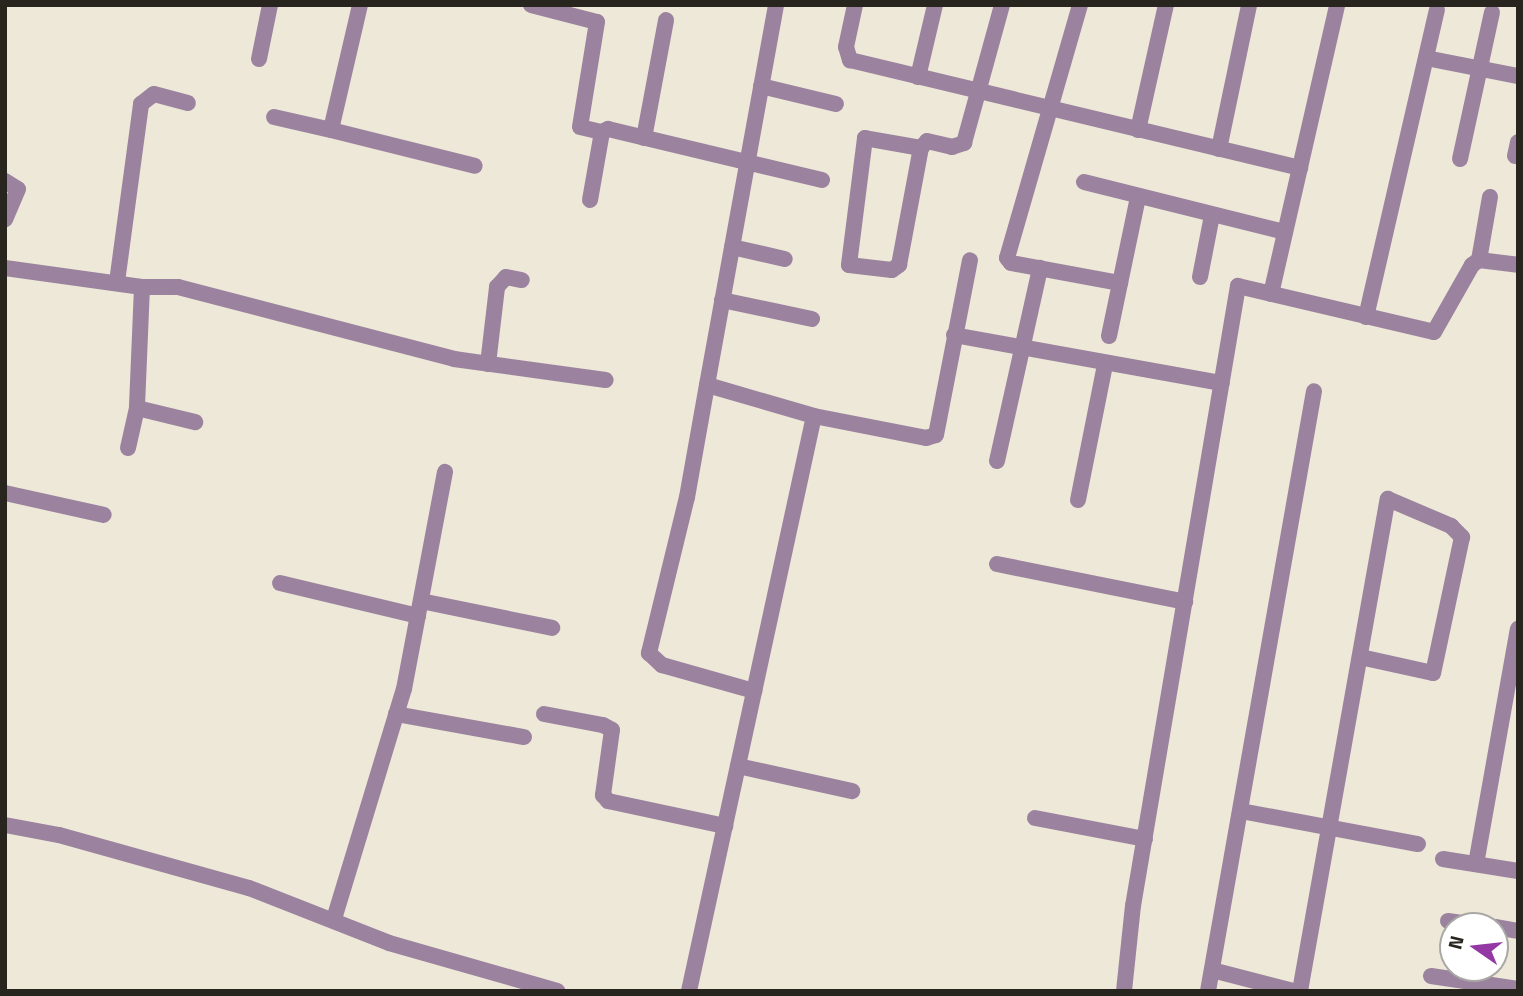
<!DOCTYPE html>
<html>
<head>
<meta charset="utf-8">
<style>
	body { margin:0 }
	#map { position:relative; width:1523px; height:996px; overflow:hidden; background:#eee8d8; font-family:"Titillium Web",sans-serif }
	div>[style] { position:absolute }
	.minor>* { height:16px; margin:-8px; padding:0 8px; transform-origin:8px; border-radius:8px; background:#9b839f }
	span { translate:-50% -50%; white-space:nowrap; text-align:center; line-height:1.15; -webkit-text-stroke:7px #fff; paint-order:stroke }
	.frame { position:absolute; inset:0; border:7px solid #27251e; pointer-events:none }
	.north { position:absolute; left:1439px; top:912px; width:70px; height:70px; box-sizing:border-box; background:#fff; border:2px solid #a9a8a5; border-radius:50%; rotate:284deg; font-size:19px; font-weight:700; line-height:28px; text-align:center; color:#27251e }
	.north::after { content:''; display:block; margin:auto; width:24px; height:32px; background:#9439a4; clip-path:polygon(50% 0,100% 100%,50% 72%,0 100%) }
</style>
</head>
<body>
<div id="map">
	<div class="minor">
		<i style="left:360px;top:5px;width:128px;rotate:103.1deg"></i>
		<i style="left:331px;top:130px;width:148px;rotate:14deg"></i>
		<i style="left:531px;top:5px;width:68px;rotate:14.4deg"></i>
		<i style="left:597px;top:22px;width:106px;rotate:99.2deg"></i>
		<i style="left:580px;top:127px;width:23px;rotate:13deg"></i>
		<i style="left:855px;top:5px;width:43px;rotate:102.1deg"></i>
		<i style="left:846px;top:47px;width:14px;rotate:73deg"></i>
		<i style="left:850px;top:60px;width:463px;rotate:13.5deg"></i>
		<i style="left:1080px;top:5px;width:263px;rotate:106.1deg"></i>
		<i style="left:1007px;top:258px;width:6px;rotate:51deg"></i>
		<i style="left:1011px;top:263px;width:111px;rotate:10.4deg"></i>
		<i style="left:1426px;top:58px;width:94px;rotate:11.1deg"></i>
		<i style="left:259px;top:59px;width:55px;rotate:-78.5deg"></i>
		<i style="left:918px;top:77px;width:74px;rotate:-76.7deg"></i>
		<i style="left:761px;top:86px;width:77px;rotate:13.5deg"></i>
		<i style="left:274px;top:117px;width:58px;rotate:12.8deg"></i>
		<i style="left:1138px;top:130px;width:128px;rotate:-77.4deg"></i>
		<i style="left:644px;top:138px;width:120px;rotate:-79.4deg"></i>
		<i style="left:921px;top:148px;width:57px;rotate:-169.9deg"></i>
		<i style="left:865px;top:138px;width:128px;rotate:97.2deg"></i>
		<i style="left:849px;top:265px;width:43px;rotate:6.6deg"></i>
		<i style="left:892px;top:270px;width:9px;rotate:-36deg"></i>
		<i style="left:899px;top:265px;width:119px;rotate:-79.4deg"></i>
		<i style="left:921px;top:148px;width:9px;rotate:-49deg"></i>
		<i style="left:927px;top:141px;width:26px;rotate:13deg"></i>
		<i style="left:952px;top:147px;width:13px;rotate:-18deg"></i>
		<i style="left:964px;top:143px;width:143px;rotate:-74.6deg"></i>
		<i style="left:1219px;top:149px;width:147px;rotate:-78.2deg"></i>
		<i style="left:1515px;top:156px;width:14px;rotate:-78deg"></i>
		<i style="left:1460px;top:159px;width:150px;rotate:-77.7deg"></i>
		<i style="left:5px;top:181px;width:15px;rotate:32deg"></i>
		<i style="left:18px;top:189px;width:33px;rotate:113deg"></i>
		<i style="left:1084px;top:182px;width:207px;rotate:14deg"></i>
		<i style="left:590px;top:200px;width:69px;rotate:-80deg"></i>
		<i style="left:602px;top:132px;width:7px;rotate:-27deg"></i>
		<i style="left:608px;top:129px;width:220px;rotate:13.4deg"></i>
		<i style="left:732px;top:247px;width:54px;rotate:12.8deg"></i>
		<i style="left:1479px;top:260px;width:64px;rotate:-80.1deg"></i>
		<i style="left:5px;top:268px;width:138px;rotate:7.9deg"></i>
		<i style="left:142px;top:287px;width:121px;rotate:92.4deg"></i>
		<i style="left:137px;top:408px;width:41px;rotate:102.7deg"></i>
		<i style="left:1200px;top:277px;width:63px;rotate:-79deg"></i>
		<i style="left:117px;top:282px;width:180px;rotate:-82.3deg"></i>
		<i style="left:141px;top:104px;width:16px;rotate:-38deg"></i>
		<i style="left:154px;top:94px;width:35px;rotate:15deg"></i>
		<i style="left:142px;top:287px;width:36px"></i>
		<i style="left:178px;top:287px;width:285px;rotate:14.6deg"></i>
		<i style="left:454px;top:359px;width:153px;rotate:7.9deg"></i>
		<i style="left:1271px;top:294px;width:296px;rotate:-77.1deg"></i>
		<i style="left:722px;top:300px;width:92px;rotate:11.9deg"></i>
		<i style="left:1366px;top:317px;width:315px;rotate:-77deg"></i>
		<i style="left:954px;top:335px;width:272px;rotate:10.2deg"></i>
		<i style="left:1109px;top:336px;width:142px;rotate:-78.2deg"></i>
		<i style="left:488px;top:364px;width:78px;rotate:-83.3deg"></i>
		<i style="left:497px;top:287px;width:13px;rotate:-48deg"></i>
		<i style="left:506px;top:277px;width:16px;rotate:11deg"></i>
		<i style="left:707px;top:385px;width:114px;rotate:100.1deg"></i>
		<i style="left:687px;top:497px;width:161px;rotate:103.7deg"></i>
		<i style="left:649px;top:653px;width:18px;rotate:43deg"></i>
		<i style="left:662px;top:665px;width:96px;rotate:15.8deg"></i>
		<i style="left:137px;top:408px;width:60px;rotate:13.6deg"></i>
		<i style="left:814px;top:416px;width:114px;rotate:11.1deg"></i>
		<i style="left:926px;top:438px;width:10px;rotate:-17deg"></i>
		<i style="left:936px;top:435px;width:178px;rotate:-79deg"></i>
		<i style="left:997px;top:461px;width:198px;rotate:-77.4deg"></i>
		<i style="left:5px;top:493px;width:101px;rotate:12.5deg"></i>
		<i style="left:1078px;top:500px;width:138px;rotate:-78.7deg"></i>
		<i style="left:997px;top:564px;width:192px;rotate:11.4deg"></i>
		<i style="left:280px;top:583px;width:142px;rotate:13.4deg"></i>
		<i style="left:421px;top:601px;width:134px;rotate:11.6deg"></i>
		<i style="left:396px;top:714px;width:130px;rotate:10.2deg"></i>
		<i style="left:544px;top:714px;width:60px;rotate:10.6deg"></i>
		<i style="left:603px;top:725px;width:10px;rotate:29deg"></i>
		<i style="left:612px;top:730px;width:66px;rotate:97.9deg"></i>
		<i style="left:603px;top:795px;width:8px;rotate:50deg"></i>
		<i style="left:608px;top:801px;width:120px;rotate:12.1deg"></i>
		<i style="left:738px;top:766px;width:117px;rotate:12.4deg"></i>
		<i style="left:1241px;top:811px;width:180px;rotate:10.6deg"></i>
		<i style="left:1035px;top:818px;width:112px;rotate:10.8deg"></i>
		<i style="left:5px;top:825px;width:55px;rotate:10.5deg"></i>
		<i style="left:59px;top:835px;width:197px;rotate:15.6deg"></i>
		<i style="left:249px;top:888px;width:150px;rotate:21.4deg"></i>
		<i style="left:389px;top:943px;width:175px;rotate:15.9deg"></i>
		<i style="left:1443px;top:859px;width:76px;rotate:9.1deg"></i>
		<i style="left:1476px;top:864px;width:239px;rotate:-79.9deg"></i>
		<i style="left:334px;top:919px;width:240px;rotate:-73.1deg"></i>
		<i style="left:404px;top:689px;width:221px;rotate:-79.3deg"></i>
		<i style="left:1448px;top:921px;width:37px;rotate:8deg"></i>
		<i style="left:1495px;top:927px;width:23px;rotate:10deg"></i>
		<i style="left:1212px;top:970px;width:85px;rotate:14.4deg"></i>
		<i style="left:1431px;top:976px;width:88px;rotate:8.5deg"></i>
		<i style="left:689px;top:991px;width:588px;rotate:-77.74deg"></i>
		<i style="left:814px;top:416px;width:111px;rotate:-163.8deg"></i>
		<i style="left:707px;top:385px;width:386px;rotate:-79.7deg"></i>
		<i style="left:1124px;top:991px;width:85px;rotate:-84deg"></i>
		<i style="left:1133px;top:906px;width:629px;rotate:-80.39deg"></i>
		<i style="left:1238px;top:286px;width:201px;rotate:13.2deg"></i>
		<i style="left:1434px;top:332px;width:77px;rotate:-60.4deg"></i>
		<i style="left:1472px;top:265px;width:9px;rotate:-36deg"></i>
		<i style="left:1479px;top:260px;width:39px;rotate:7deg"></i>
		<i style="left:1208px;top:991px;width:609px;rotate:-79.98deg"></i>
		<i style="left:1300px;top:991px;width:500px;rotate:-79.9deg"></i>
		<i style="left:1388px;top:499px;width:69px;rotate:23.2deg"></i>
		<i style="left:1451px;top:526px;width:16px;rotate:45deg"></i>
		<i style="left:1462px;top:537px;width:139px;rotate:102deg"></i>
		<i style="left:1433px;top:673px;width:75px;rotate:-167.6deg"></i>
	</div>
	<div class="frame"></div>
	<div class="north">N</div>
</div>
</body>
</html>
